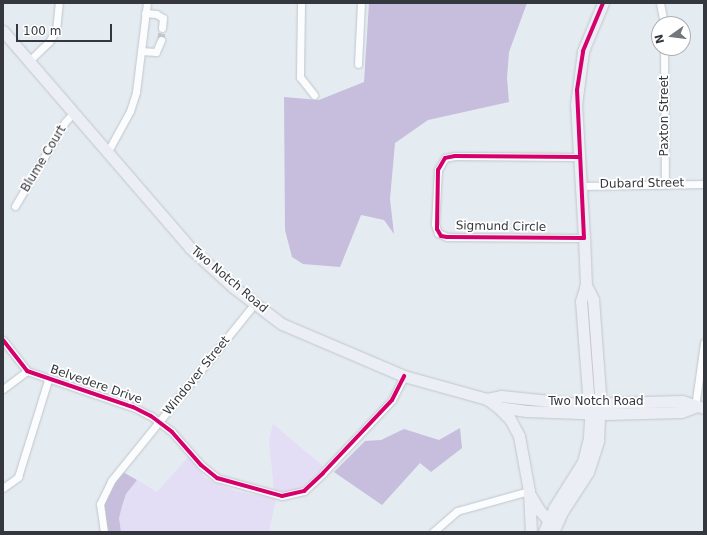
<!DOCTYPE html>
<html>
<head>
<meta charset="utf-8">
<style>
	body { margin:0 }
	#map { position:relative; width:707px; height:535px; overflow:hidden; background:#e4ebf1; font-family:"DejaVu Sans",sans-serif }
	div>[style] { position:absolute }
	.green>* { inset:0; background:#e3def6 }
	.forest>* { inset:0; background:#c6bedc }
	.minor-tunnel>* { height:7px; margin-top:-3.5px; transform-origin:0; background:repeating-linear-gradient(90deg,#c1c7cd 0 7px,transparent 0 10.5px) }
	.roads { filter:drop-shadow(0 0 1px #c1c6cb) drop-shadow(0 0 1px #c1c6cb) }
	.minor>* { height:7px; margin:-3.5px; padding:0 3.5px; transform-origin:3.5px; border-radius:3.5px; background:#fbfcfd }
	.primary>* { height:11px; margin:-5.5px; padding:0 5.5px; transform-origin:5.5px; border-radius:5.5px; background:#eceef5 }
	.cycleway>* { height:4px; margin:-2px; padding:0 2px; transform-origin:2px; border-radius:2px; background:#d6006c }
	span { translate:-50% -50%; white-space:nowrap; text-align:center; line-height:1.15; -webkit-text-stroke:3.5px #fff; paint-order:stroke }
	.street-label { font-size:12px; color:#34383e }
	.frame { position:absolute; inset:0; border:4px solid #34383e; pointer-events:none }
	.north { position:absolute; left:651px; top:16px; width:40px; height:40px; box-sizing:border-box; background:#fff; border:1px solid #aeafb2; border-radius:50%; rotate:256deg; font-size:11px; font-weight:700; line-height:16px; text-align:center; color:#34383e }
	.north::after { content:''; display:block; margin:auto; width:14px; height:18px; background:#72777d; clip-path:polygon(50% 0,100% 100%,50% 72%,0 100%) }
	.scale { position:absolute; left:16px; top:24px; width:96px; height:18px; box-sizing:border-box; border:2px solid #34383e; border-top:0; padding-left:5px; font-size:12px; line-height:14px; white-space:nowrap; color:#34383e; -webkit-text-stroke:3px #fff; paint-order:stroke }
</style>
</head>
<body>
<div id="map">
	<div class="green">
		<i style="clip-path:polygon(273px 424px,323px 466px,298px 490px,280px 494px,274px 490px,269px 440px)"></i>
		<i style="clip-path:polygon(189px 456px,205px 478px,236px 491px,276px 499px,269px 532px,121px 532px,119px 518px,122px 506px,126px 494px,137px 480px,157px 492px)"></i>
	</div>
	<div class="forest">
		<i style="clip-path:polygon(369px 3px,527px 3px,509px 52px,507px 78px,509px 102px,428px 120px,395px 143px,390px 199px,394px 234px,384px 220px,361px 215px,340px 267px,303px 264px,292px 257px,285px 230px,284px 97px,319px 100px,364px 82px)"></i>
		<i style="clip-path:polygon(460px 428px,462px 448px,431px 472px,420px 463px,382px 505px,334px 472px,365px 441px,381px 440px,404px 429px,439px 440px)"></i>
		<i style="clip-path:polygon(123px 472px,137px 480px,126px 494px,122px 506px,119px 518px,121px 532px,108px 532px,103px 509px,112px 486px)"></i>
	</div>
	<div class="minor-tunnel">
		<i style="left:161px;top:40px;width:12px;rotate:-85deg"></i>
	</div>
	<div class="roads">
		<div class="minor">
			<i style="left:301px;top:3px;width:74px;rotate:90.8deg"></i>
			<i style="left:300px;top:77px;width:23px;rotate:52deg"></i>
			<i style="left:660px;top:3px;width:21px;rotate:79deg"></i>
			<i style="left:145px;top:13px;width:11px;rotate:5deg"></i>
			<i style="left:156px;top:14px;width:8px;rotate:30deg"></i>
			<i style="left:163px;top:18px;width:10px;rotate:96deg"></i>
			<i style="left:664px;top:48px;width:135px;rotate:89.6deg"></i>
			<i style="left:141px;top:51px;width:15px;rotate:4deg"></i>
			<i style="left:156px;top:52px;width:13px;rotate:-67deg"></i>
			<i style="left:29px;top:61px;width:28px;rotate:-44deg"></i>
			<i style="left:49px;top:42px;width:14px;rotate:-60deg"></i>
			<i style="left:56px;top:30px;width:27px;rotate:-84deg"></i>
			<i style="left:358px;top:64px;width:61px;rotate:-87.2deg"></i>
			<i style="left:107px;top:153px;width:48px;rotate:-61.3deg"></i>
			<i style="left:130px;top:111px;width:20px;rotate:-72deg"></i>
			<i style="left:136px;top:92px;width:90px;rotate:-83deg"></i>
			<i style="left:579px;top:157px;width:124px;rotate:-179.5deg"></i>
			<i style="left:455px;top:156px;width:10px;rotate:169deg"></i>
			<i style="left:445px;top:158px;width:14px;rotate:120deg"></i>
			<i style="left:438px;top:170px;width:54px;rotate:93.2deg"></i>
			<i style="left:435px;top:224px;width:9px;rotate:72deg"></i>
			<i style="left:438px;top:233px;width:10px;rotate:24deg"></i>
			<i style="left:447px;top:237px;width:137px;rotate:0.4deg"></i>
			<i style="left:581px;top:186px;width:123px;rotate:-0.9deg"></i>
			<i style="left:15px;top:206px;width:98px;rotate:-59.2deg"></i>
			<i style="left:65px;top:122px;width:13px;rotate:-48deg"></i>
			<i style="left:3px;top:340px;width:39px;rotate:52deg"></i>
			<i style="left:27px;top:371px;width:112px;rotate:18.8deg"></i>
			<i style="left:133px;top:407px;width:20px;rotate:27deg"></i>
			<i style="left:151px;top:416px;width:26px;rotate:37deg"></i>
			<i style="left:172px;top:432px;width:44px;rotate:48.7deg"></i>
			<i style="left:201px;top:465px;width:21px;rotate:39deg"></i>
			<i style="left:217px;top:478px;width:67px;rotate:15.5deg"></i>
			<i style="left:282px;top:496px;width:23px;rotate:-13deg"></i>
			<i style="left:304px;top:491px;width:26px;rotate:-43deg"></i>
			<i style="left:323px;top:473px;width:100px;rotate:-46.6deg"></i>
			<i style="left:392px;top:400px;width:27px;rotate:-63deg"></i>
			<i style="left:3px;top:389px;width:30px;rotate:-37deg"></i>
			<i style="left:695px;top:407px;width:65px;rotate:-82deg"></i>
			<i style="left:3px;top:488px;width:19px;rotate:-36deg"></i>
			<i style="left:18px;top:477px;width:102px;rotate:-72.8deg"></i>
			<i style="left:104px;top:532px;width:28px;rotate:-98deg"></i>
			<i style="left:100px;top:504px;width:25px;rotate:-64deg"></i>
			<i style="left:111px;top:481px;width:229px;rotate:-51deg"></i>
			<i style="left:433px;top:532px;width:32px;rotate:-41deg"></i>
			<i style="left:457px;top:511px;width:75px;rotate:-15.5deg"></i>
		</div>
		<div class="primary">
			<i style="left:3px;top:31px;width:286px;rotate:49.2deg"></i>
			<i style="left:190px;top:248px;width:58px;rotate:42.2deg"></i>
			<i style="left:233px;top:287px;width:61px;rotate:37.1deg"></i>
			<i style="left:282px;top:324px;width:133px;rotate:23.1deg"></i>
			<i style="left:404px;top:376px;width:86px;rotate:15.5deg"></i>
			<i style="left:487px;top:399px;width:14px;rotate:36deg"></i>
			<i style="left:498px;top:407px;width:29px;rotate:8deg"></i>
			<i style="left:527px;top:411px;width:79px;rotate:2.2deg"></i>
			<i style="left:606px;top:414px;width:75px;rotate:-1.5deg"></i>
			<i style="left:681px;top:412px;width:15px;rotate:-20deg"></i>
			<i style="left:487px;top:399px;width:14px;rotate:-12deg"></i>
			<i style="left:501px;top:396px;width:78px;rotate:5.9deg"></i>
			<i style="left:579px;top:404px;width:103px;rotate:-1.7deg"></i>
			<i style="left:682px;top:401px;width:23px;rotate:18deg"></i>
			<i style="left:498px;top:407px;width:17px;rotate:45deg"></i>
			<i style="left:510px;top:419px;width:19px;rotate:62deg"></i>
			<i style="left:519px;top:436px;width:56px;rotate:79.7deg"></i>
			<i style="left:529px;top:491px;width:41px;rotate:87.2deg"></i>
			<i style="left:529px;top:493px;width:21px;rotate:59deg"></i>
			<i style="left:540px;top:511px;width:18px;rotate:47deg"></i>
			<i style="left:544px;top:532px;width:26px;rotate:-67deg"></i>
			<i style="left:554px;top:508px;width:54px;rotate:-57.8deg"></i>
			<i style="left:583px;top:462px;width:25px;rotate:-76deg"></i>
			<i style="left:589px;top:438px;width:18px;rotate:-87deg"></i>
			<i style="left:590px;top:420px;width:119px;rotate:-94.3deg"></i>
			<i style="left:581px;top:301px;width:17px;rotate:-73deg"></i>
			<i style="left:586px;top:285px;width:47px;rotate:-92.4deg"></i>
			<i style="left:584px;top:238px;width:133px;rotate:-93.4deg"></i>
			<i style="left:576px;top:105px;width:54px;rotate:-82.6deg"></i>
			<i style="left:583px;top:51px;width:52px;rotate:-67.4deg"></i>
			<i style="left:553px;top:532px;width:22px;rotate:-66deg"></i>
			<i style="left:562px;top:512px;width:48px;rotate:-57deg"></i>
			<i style="left:588px;top:472px;width:33px;rotate:-72deg"></i>
			<i style="left:598px;top:441px;width:47px;rotate:-87.6deg"></i>
			<i style="left:600px;top:394px;width:95px;rotate:-94.2deg"></i>
			<i style="left:593px;top:299px;width:16px;rotate:-117deg"></i>
		</div>
	</div>
	<div class="cycleway">
		<i style="left:579px;top:157px;width:124px;rotate:-179.5deg"></i>
		<i style="left:455px;top:156px;width:10px;rotate:169deg"></i>
		<i style="left:445px;top:158px;width:14px;rotate:120deg"></i>
		<i style="left:438px;top:170px;width:59px;rotate:91deg"></i>
		<i style="left:437px;top:229px;width:8px;rotate:60deg"></i>
		<i style="left:441px;top:236px;width:6px;rotate:9deg"></i>
		<i style="left:447px;top:237px;width:137px;rotate:0.4deg"></i>
		<i style="left:584px;top:238px;width:148px;rotate:-92.7deg"></i>
		<i style="left:577px;top:90px;width:39px;rotate:-81deg"></i>
		<i style="left:583px;top:51px;width:52px;rotate:-67.4deg"></i>
		<i style="left:3px;top:340px;width:39px;rotate:52deg"></i>
		<i style="left:27px;top:371px;width:112px;rotate:18.8deg"></i>
		<i style="left:133px;top:407px;width:20px;rotate:27deg"></i>
		<i style="left:151px;top:416px;width:26px;rotate:37deg"></i>
		<i style="left:172px;top:432px;width:44px;rotate:48.7deg"></i>
		<i style="left:201px;top:465px;width:21px;rotate:39deg"></i>
		<i style="left:217px;top:478px;width:67px;rotate:15.5deg"></i>
		<i style="left:282px;top:496px;width:23px;rotate:-13deg"></i>
		<i style="left:304px;top:491px;width:26px;rotate:-43deg"></i>
		<i style="left:323px;top:473px;width:100px;rotate:-46.6deg"></i>
		<i style="left:392px;top:400px;width:27px;rotate:-63deg"></i>
	</div>
	<div class="street-label">
		<span style="left:665px;top:116px;rotate:-90deg">Paxton Street</span>
		<span style="left:44px;top:159px;rotate:-59deg">Blume Court</span>
		<span style="left:642px;top:184px;rotate:-1deg">Dubard Street</span>
		<span style="left:501px;top:227px;rotate:1deg">Sigmund Circle</span>
		<span style="left:229px;top:280px;rotate:40deg">Two Notch Road</span>
		<span style="left:197px;top:376px;rotate:-51deg">Windover Street</span>
		<span style="left:96px;top:385px;rotate:19deg">Belvedere Drive</span>
		<span style="left:596px;top:402px">Two Notch Road</span>
	</div>
	<div class="frame"></div>
	<div class="north">N</div>
	<div class="scale">100 m</div>
</div>
</body>
</html>
